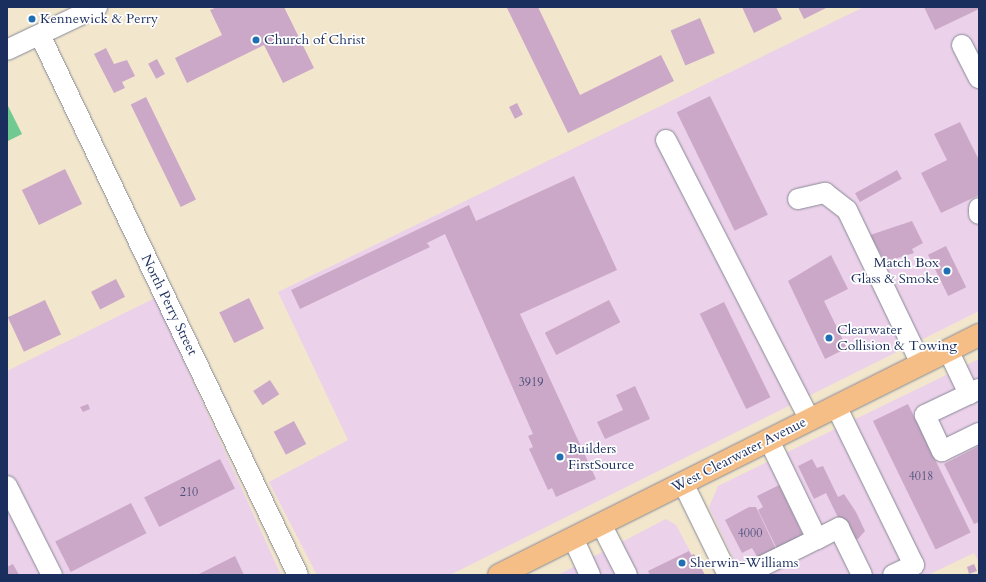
<!DOCTYPE html>
<html>
<head>
<meta charset="utf-8">
<style>
	body { margin:0 }
	#map { position:relative; width:986px; height:582px; overflow:hidden; background:#f2e6cd; font-family:Cardo,serif }
	div>[style] { position:absolute }
	.built>* { inset:0; background:#ecd1ea }
	.green>* { inset:0; background:#70c990 }
	.building>* { inset:0; background:#cba8c8; transform-origin:0 0 }
	.roads { filter:drop-shadow(0 0 1px #868a96) drop-shadow(0 0 1px #868a96) }
	.minor>* { height:20px; margin:-10px; padding:0 10px; transform-origin:10px; border-radius:10px; background:#fff }
	.major>* { height:22px; margin:-11px; padding:0 11px; transform-origin:11px; border-radius:11px; background:#f6be87 }
	.dots>* { width:11px; height:11px; translate:-50% -50%; box-sizing:border-box; border:2px solid #fff; border-radius:50% }
	span { translate:-50% -50%; white-space:nowrap; text-align:center; line-height:1.15; -webkit-text-stroke:3.5px #fff; paint-order:stroke }
	.number-label { font-size:12px; color:#474d78 }
	.number-label span { -webkit-text-stroke-width:0 }
	.poi-label { font-size:14px; color:#1b2f5e }
	.left { translate:0 -50%; text-align:left }
	.right { translate:-100% -50%; text-align:right }
	.street-label { font-size:14px; color:#1b2f5e }
	.frame { position:absolute; inset:0; border:8px solid #1b2f5e; pointer-events:none }
</style>
</head>
<body>
<div id="map">
	<div class="built">
		<i style="clip-path:polygon(864px 7px,979px 7px,979px 311px,450px 575px,317px 575px,269px 482px,348px 440px,278px 292px)"></i>
		<i style="clip-path:polygon(155px 298px,281px 575px,7px 575px,7px 371px)"></i>
		<i style="clip-path:polygon(979px 359px,979px 562px,974px 553px,928px 575px,741px 575px,709px 507px,718px 486px)"></i>
		<i style="clip-path:polygon(666px 519px,676px 525px,703px 575px,558px 575px)"></i>
	</div>
	<div class="green">
		<i style="clip-path:polygon(7px 104px,22px 134px,8px 141px,7px 139px)"></i>
	</div>
	<div class="building">
		<i style="clip-path:polygon(217px 7px,284px 7px,314px 68px,283px 83px,264px 45px,187px 83px,175px 58px,222px 35px,210px 10px)"></i>
		<i style="clip-path:polygon(538px 7px,580px 95px,661px 55px,674px 81px,568px 133px,507px 8px)"></i>
		<i style="clip-path:polygon(742px 7px,776px 7px,782px 19px,754px 33px)"></i>
		<i style="clip-path:polygon(798px 7px,828px 7px,804px 19px)"></i>
		<i style="clip-path:polygon(924px 7px,979px 7px,979px 9px,935px 30px)"></i>
		<i style="left:700px;top:18px;width:38px;height:32px;rotate:67deg"></i>
		<i style="clip-path:polygon(106px 48px,114px 64px,127px 60px,135px 76px,122px 82px,125px 88px,114px 93px,94px 54px)"></i>
		<i style="left:157px;top:59px;width:17px;height:10px;rotate:62deg"></i>
		<i style="left:710px;top:96px;width:132px;height:37px;rotate:64deg"></i>
		<i style="left:146px;top:97px;width:114px;height:17px;rotate:64deg"></i>
		<i style="left:517px;top:103px;width:13px;height:9px;rotate:63deg"></i>
		<i style="clip-path:polygon(960px 122px,979px 160px,979px 195px,941px 213px,921px 173px,947px 160px,934px 134px)"></i>
		<i style="left:65px;top:169px;width:39px;height:48px;rotate:64deg"></i>
		<i style="left:897px;top:170px;width:10px;height:48px;rotate:61deg"></i>
		<i style="clip-path:polygon(574px 176px,617px 270px,520px 314px,596px 479px,556px 497px,552px 488px,548px 490px,529px 449px,533px 447px,528px 436px,533px 434px,445px 234px,427px 243px,430px 247px,300px 309px,291px 290px,469px 205px,476px 221px)"></i>
		<i style="clip-path:polygon(912px 221px,923px 243px,912px 249px,914px 253px,885px 262px,870px 235px)"></i>
		<i style="left:946px;top:246px;width:46px;height:20px;rotate:64deg"></i>
		<i style="clip-path:polygon(831px 255px,848px 289px,824px 301px,847px 348px,825px 359px,788px 281px)"></i>
		<i style="left:116px;top:279px;width:20px;height:28px;rotate:63deg"></i>
		<i style="left:249px;top:298px;width:34px;height:33px;rotate:64deg"></i>
		<i style="left:45px;top:300px;width:38px;height:41px;rotate:65deg"></i>
		<i style="left:609px;top:300px;width:25px;height:72px;rotate:63deg"></i>
		<i style="left:724px;top:302px;width:106px;height:27px;rotate:64deg"></i>
		<i style="left:270px;top:380px;width:17px;height:20px;rotate:57deg"></i>
		<i style="clip-path:polygon(635px 386px,650px 419px,605px 439px,597px 422px,623px 410px,616px 395px)"></i>
		<i style="clip-path:polygon(88px 404px,90px 409px,83px 412px,80px 407px)"></i>
		<i style="left:908px;top:404px;width:143px;height:39px;rotate:64deg"></i>
		<i style="left:294px;top:421px;width:26px;height:23px;rotate:62deg"></i>
		<i style="clip-path:polygon(979px 446px,979px 522px,974px 524px,944px 464px)"></i>
		<i style="left:220px;top:459px;width:33px;height:85px;rotate:63deg"></i>
		<i style="clip-path:polygon(812px 459px,817px 468px,823px 466px,838px 497px,844px 494px,856px 512px,865px 531px,858px 539px,849px 540px,826px 493px,814px 499px,798px 466px)"></i>
		<i style="clip-path:polygon(779px 485px,805px 539px,778px 551px,758px 510px,763px 507px,757px 496px)"></i>
		<i style="left:131px;top:503px;width:34px;height:85px;rotate:63deg"></i>
		<i style="clip-path:polygon(749px 507px,756px 507px,777px 551px,759px 560px,752px 548px,742px 553px,725px 520px)"></i>
		<i style="clip-path:polygon(689px 551px,691px 555px,694px 554px,705px 575px,650px 575px,648px 571px)"></i>
		<i style="clip-path:polygon(235px 556px,244px 575px,197px 575px)"></i>
		<i style="clip-path:polygon(13px 564px,19px 575px,7px 575px,7px 567px)"></i>
		<i style="clip-path:polygon(974px 564px,977px 571px,969px 574px,967px 567px)"></i>
	</div>
	<div class="roads">
		<div class="minor">
			<i style="left:40px;top:35px;width:598px;rotate:64.46deg"></i>
			<i style="left:962px;top:45px;width:37px;rotate:63deg"></i>
			<i style="left:7px;top:50px;width:100px;rotate:-25.5deg"></i>
			<i style="left:666px;top:140px;width:315px;rotate:62.8deg"></i>
			<i style="left:798px;top:199px;width:28px;rotate:-13deg"></i>
			<i style="left:825px;top:193px;width:28px;rotate:38deg"></i>
			<i style="left:847px;top:210px;width:171px;rotate:64.3deg"></i>
			<i style="left:979px;top:208px;width:6px;rotate:90deg"></i>
			<i style="left:948px;top:350px;width:49px;rotate:64.5deg"></i>
			<i style="left:969px;top:394px;width:11px;rotate:-27deg"></i>
			<i style="left:969px;top:394px;width:49px;rotate:154.5deg"></i>
			<i style="left:925px;top:415px;width:40px;rotate:65deg"></i>
			<i style="left:942px;top:451px;width:41px;rotate:-25.9deg"></i>
			<i style="left:836px;top:406px;width:177px;rotate:63.9deg"></i>
			<i style="left:914px;top:565px;width:23px;rotate:155deg"></i>
			<i style="left:683px;top:483px;width:102px;rotate:63.9deg"></i>
			<i style="left:7px;top:486px;width:100px;rotate:63.2deg"></i>
			<i style="left:601px;top:524px;width:57px;rotate:63deg"></i>
			<i style="left:573px;top:538px;width:41px;rotate:65.3deg"></i>
			<i style="left:817px;top:539px;width:25px;rotate:-27deg"></i>
			<i style="left:839px;top:528px;width:52px;rotate:63.9deg"></i>
			<i style="left:744px;top:575px;width:81px;rotate:-26.3deg"></i>
			<i style="left:817px;top:539px;width:110px;rotate:-115.9deg"></i>
		</div>
		<div class="major">
			<i style="left:499px;top:575px;width:537px;rotate:-26.57deg"></i>
		</div>
	</div>
	<div class="dots">
		<i style="left:32px;top:19px;background:#1f6fb2"></i>
		<i style="left:256px;top:40px;background:#1f6fb2"></i>
		<i style="left:947px;top:271px;background:#1f6fb2"></i>
		<i style="left:829px;top:338px;background:#1f6fb2"></i>
		<i style="left:560px;top:457px;background:#1f6fb2"></i>
		<i style="left:682px;top:563px;background:#1f6fb2"></i>
	</div>
	<div class="number-label">
		<span style="left:531px;top:383px">3919</span>
		<span style="left:921px;top:477px">4018</span>
		<span style="left:189px;top:493px">210</span>
		<span style="left:750px;top:534px">4000</span>
	</div>
	<div class="poi-label">
		<span class="left" style="left:40px;top:19px">Kennewick &amp; Perry</span>
		<span class="left" style="left:264px;top:40px">Church of Christ</span>
		<span class="right" style="left:939px;top:271px">Match Box<br>Glass &amp; Smoke</span>
		<span class="left" style="left:837px;top:338px">Clearwater<br>Collision &amp; Towing</span>
		<span class="left" style="left:568px;top:457px">Builders<br>FirstSource</span>
		<span class="left" style="left:690px;top:563px">Sherwin-Williams</span>
	</div>
	<div class="street-label">
		<span style="left:169px;top:305px;rotate:64deg">North Perry Street</span>
		<span style="left:739px;top:455px;rotate:-27deg">West Clearwater Avenue</span>
	</div>
	<div class="frame"></div>
</div>
</body>
</html>
